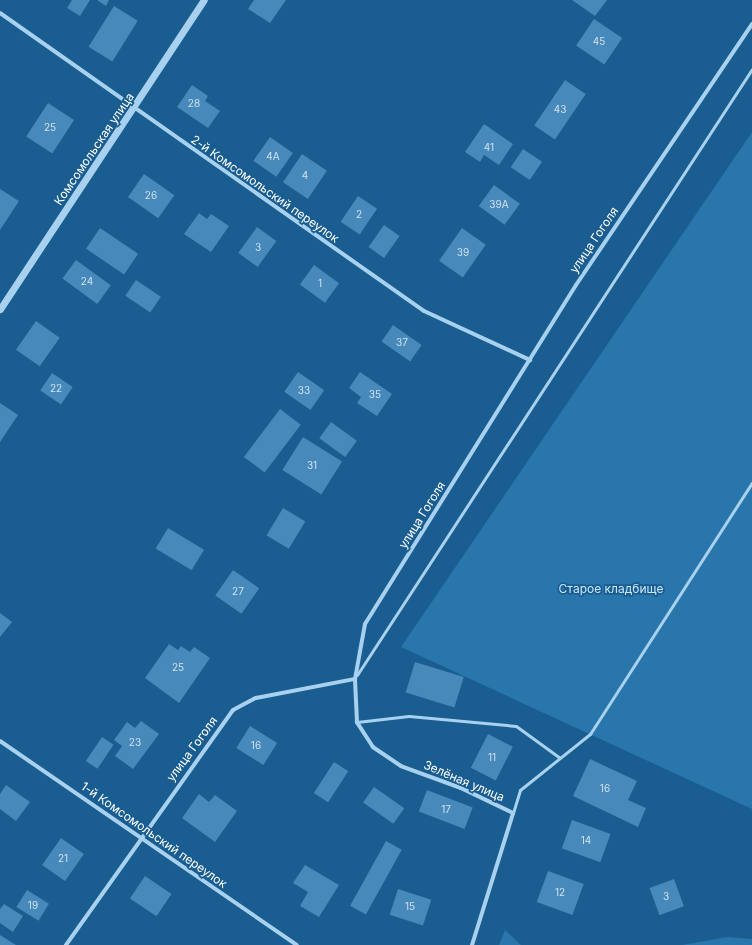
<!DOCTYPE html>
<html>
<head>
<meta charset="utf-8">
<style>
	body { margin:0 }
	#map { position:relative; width:752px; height:945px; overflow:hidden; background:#195d91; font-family:Inter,sans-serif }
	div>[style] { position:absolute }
	.green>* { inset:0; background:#2976ad }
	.building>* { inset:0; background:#4689ba; transform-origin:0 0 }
	.service>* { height:3px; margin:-1.5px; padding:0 1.5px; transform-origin:1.5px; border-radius:1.5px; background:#a8d1ef }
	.minor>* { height:4px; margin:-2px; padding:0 2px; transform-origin:2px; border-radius:2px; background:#a8d1ef }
	.tertiary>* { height:7px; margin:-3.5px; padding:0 3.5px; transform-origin:3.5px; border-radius:3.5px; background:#a8d1ef }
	span { translate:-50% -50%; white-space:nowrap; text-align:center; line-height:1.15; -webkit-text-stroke:3.5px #195d91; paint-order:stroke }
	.number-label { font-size:10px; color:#d1e2ee }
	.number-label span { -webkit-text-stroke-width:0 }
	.street-label { font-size:12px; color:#fff }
	.park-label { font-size:12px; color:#cee8fb }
</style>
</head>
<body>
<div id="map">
	<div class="green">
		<i style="clip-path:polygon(752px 132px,752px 809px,401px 647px)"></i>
		<i style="clip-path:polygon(505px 930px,521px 945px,499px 945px)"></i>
		<i style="clip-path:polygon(728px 937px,752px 939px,752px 945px,682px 945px)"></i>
	</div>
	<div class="building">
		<i style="clip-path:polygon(72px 0,90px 0,80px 16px,67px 8px)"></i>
		<i style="clip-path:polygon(97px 0,109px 0,106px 6px)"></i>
		<i style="clip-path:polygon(254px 0,286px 0,270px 23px,248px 9px)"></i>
		<i style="clip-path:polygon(572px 0,607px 0,595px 16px)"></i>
		<i style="left:114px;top:6px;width:28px;height:48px;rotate:32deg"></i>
		<i style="left:594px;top:19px;width:34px;height:32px;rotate:34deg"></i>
		<i style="left:565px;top:80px;width:25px;height:55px;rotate:34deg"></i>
		<i style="clip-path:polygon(192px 85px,208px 96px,205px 101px,220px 111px,208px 128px,177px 107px)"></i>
		<i style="left:48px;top:103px;width:31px;height:40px;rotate:33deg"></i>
		<i style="clip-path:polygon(484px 124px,513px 144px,499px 165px,484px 155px,480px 162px,465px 152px)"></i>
		<i style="left:270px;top:137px;width:28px;height:29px;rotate:35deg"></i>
		<i style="left:523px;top:149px;width:23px;height:22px;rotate:34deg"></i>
		<i style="left:302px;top:154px;width:30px;height:34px;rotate:34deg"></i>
		<i style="left:144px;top:174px;width:37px;height:28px;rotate:35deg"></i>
		<i style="left:494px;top:185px;width:32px;height:26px;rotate:36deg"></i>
		<i style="clip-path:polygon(0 189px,19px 201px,0 230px)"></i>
		<i style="left:358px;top:196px;width:23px;height:31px;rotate:34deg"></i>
		<i style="clip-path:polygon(199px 213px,207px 219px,211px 214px,229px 226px,211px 252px,184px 234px)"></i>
		<i style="left:384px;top:225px;width:19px;height:27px;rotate:35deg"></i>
		<i style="left:257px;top:227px;width:24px;height:32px;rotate:36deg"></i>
		<i style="left:100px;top:228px;width:46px;height:25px;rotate:34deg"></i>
		<i style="left:462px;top:228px;width:29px;height:40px;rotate:35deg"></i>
		<i style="left:76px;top:260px;width:43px;height:23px;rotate:36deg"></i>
		<i style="left:314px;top:265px;width:31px;height:24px;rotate:36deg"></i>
		<i style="left:136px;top:280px;width:30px;height:19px;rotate:34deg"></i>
		<i style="left:36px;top:321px;width:29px;height:35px;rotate:35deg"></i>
		<i style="left:393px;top:325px;width:35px;height:20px;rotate:35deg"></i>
		<i style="left:298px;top:372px;width:32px;height:24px;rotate:35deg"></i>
		<i style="clip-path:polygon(360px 372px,392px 394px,377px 416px,357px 403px,361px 397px,349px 388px)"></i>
		<i style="left:52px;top:373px;width:25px;height:21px;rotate:34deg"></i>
		<i style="clip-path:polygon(0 403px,18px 415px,0 442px)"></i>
		<i style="left:280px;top:409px;width:26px;height:60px;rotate:37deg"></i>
		<i style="left:331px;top:422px;width:32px;height:20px;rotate:36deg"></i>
		<i style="left:303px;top:437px;width:46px;height:39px;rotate:32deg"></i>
		<i style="left:283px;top:508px;width:26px;height:32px;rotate:31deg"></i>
		<i style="left:168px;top:528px;width:42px;height:24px;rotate:31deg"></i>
		<i style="left:233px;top:570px;width:32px;height:31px;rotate:35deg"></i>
		<i style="clip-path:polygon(0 613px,12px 622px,0 637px)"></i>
		<i style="clip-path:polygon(169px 644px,178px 650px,181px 646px,190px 652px,194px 647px,210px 658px,179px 703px,145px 678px)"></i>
		<i style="left:415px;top:662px;width:51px;height:32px;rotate:17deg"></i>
		<i style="clip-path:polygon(141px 721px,159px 734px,133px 769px,115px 756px,122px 746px,114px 740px,127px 722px,135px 728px)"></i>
		<i style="left:250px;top:726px;width:32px;height:26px;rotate:32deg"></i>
		<i style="left:488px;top:734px;width:28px;height:38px;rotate:27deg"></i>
		<i style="left:102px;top:737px;width:14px;height:29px;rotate:34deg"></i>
		<i style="clip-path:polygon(590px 759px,637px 781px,628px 800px,646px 808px,638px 827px,573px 796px)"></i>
		<i style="left:334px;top:762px;width:17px;height:37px;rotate:33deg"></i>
		<i style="clip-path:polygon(6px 785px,30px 802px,16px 821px,0 809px,0 794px)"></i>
		<i style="left:374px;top:787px;width:37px;height:19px;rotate:35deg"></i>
		<i style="left:427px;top:790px;width:49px;height:23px;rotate:21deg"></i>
		<i style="clip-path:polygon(199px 794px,209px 802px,215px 795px,237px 811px,215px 842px,182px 818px)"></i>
		<i style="left:572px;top:820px;width:41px;height:30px;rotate:20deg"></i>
		<i style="left:61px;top:838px;width:28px;height:33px;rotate:35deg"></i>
		<i style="left:386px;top:841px;width:18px;height:74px;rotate:29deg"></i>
		<i style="clip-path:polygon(305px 865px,339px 885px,319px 917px,300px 906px,308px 892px,293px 883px)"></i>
		<i style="left:548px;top:871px;width:38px;height:33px;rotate:20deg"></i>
		<i style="left:145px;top:876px;width:32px;height:27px;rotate:34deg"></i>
		<i style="left:674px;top:879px;width:29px;height:26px;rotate:70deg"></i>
		<i style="left:398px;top:889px;width:35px;height:27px;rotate:18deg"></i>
		<i style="left:27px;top:890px;width:26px;height:20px;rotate:32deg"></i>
		<i style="clip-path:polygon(4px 904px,23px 916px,13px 932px,0 923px,0 909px)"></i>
		<i style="clip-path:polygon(0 935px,16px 945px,0 945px)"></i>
	</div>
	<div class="service">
		<i style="left:357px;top:675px;width:723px;rotate:-56.9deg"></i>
		<i style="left:357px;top:722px;width:52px;rotate:-6.6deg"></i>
		<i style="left:409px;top:716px;width:107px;rotate:5.3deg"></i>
		<i style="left:516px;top:726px;width:54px;rotate:36deg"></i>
		<i style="left:513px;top:813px;width:24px;rotate:-73deg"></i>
		<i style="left:520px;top:790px;width:90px;rotate:-38.7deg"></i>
		<i style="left:590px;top:734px;width:299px;rotate:-57.2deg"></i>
	</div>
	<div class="minor">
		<i style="left:0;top:13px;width:518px;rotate:35.1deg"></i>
		<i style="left:424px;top:311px;width:117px;rotate:24.8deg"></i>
		<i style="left:0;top:741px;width:360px;rotate:34.5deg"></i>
		<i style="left:66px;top:945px;width:288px;rotate:-54.6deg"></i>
		<i style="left:233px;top:710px;width:26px;rotate:-28deg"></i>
		<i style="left:256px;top:698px;width:101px;rotate:-10.9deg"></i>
		<i style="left:472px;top:945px;width:138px;rotate:-72.7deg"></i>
		<i style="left:513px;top:813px;width:58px;rotate:-154.3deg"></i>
		<i style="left:461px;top:788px;width:64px;rotate:-159.9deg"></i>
		<i style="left:401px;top:766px;width:34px;rotate:-146deg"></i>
		<i style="left:373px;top:747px;width:30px;rotate:-123deg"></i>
		<i style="left:357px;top:722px;width:43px;rotate:-92.7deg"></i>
		<i style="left:355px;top:679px;width:56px;rotate:-79.7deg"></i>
		<i style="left:365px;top:624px;width:399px;rotate:-58.1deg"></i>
		<i style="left:576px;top:285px;width:315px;rotate:-56deg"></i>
	</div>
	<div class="tertiary">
		<i style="left:0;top:309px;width:370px;rotate:-56.6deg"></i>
	</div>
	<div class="number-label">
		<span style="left:599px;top:42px">45</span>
		<span style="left:194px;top:104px">28</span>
		<span style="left:560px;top:110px">43</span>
		<span style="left:50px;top:128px">25</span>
		<span style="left:489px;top:148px">41</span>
		<span style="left:273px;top:157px">4А</span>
		<span style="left:305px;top:176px">4</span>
		<span style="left:151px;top:196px">26</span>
		<span style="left:499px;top:205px">39А</span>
		<span style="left:359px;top:215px">2</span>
		<span style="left:258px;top:248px">3</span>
		<span style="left:463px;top:253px">39</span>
		<span style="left:87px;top:282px">24</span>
		<span style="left:320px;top:284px">1</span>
		<span style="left:402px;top:343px">37</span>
		<span style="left:56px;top:389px">22</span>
		<span style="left:304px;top:391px">33</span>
		<span style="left:375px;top:395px">35</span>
		<span style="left:312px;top:466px">31</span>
		<span style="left:238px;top:592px">27</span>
		<span style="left:178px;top:668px">25</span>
		<span style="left:135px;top:743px">23</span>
		<span style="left:256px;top:746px">16</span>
		<span style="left:492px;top:758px">11</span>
		<span style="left:605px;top:789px">16</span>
		<span style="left:446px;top:810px">17</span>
		<span style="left:586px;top:841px">14</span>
		<span style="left:63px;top:859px">21</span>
		<span style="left:560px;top:893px">12</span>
		<span style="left:666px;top:897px">3</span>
		<span style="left:33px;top:906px">19</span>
		<span style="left:410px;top:907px">15</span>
	</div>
	<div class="street-label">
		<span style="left:94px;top:149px;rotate:-56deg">Комсомольская улица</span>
		<span style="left:265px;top:189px;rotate:35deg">2-й Комсомольский переулок</span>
		<span style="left:594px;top:240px;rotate:-56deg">улица Гоголя</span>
		<span style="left:422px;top:515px;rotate:-58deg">улица Гоголя</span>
		<span style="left:192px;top:749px;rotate:-54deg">улица Гоголя</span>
		<span style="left:464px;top:781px;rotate:23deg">Зелёная улица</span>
		<span style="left:154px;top:835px;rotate:35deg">1-й Комсомольский переулок</span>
	</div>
	<div class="park-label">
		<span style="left:611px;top:589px">Старое кладбище</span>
	</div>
</div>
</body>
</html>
